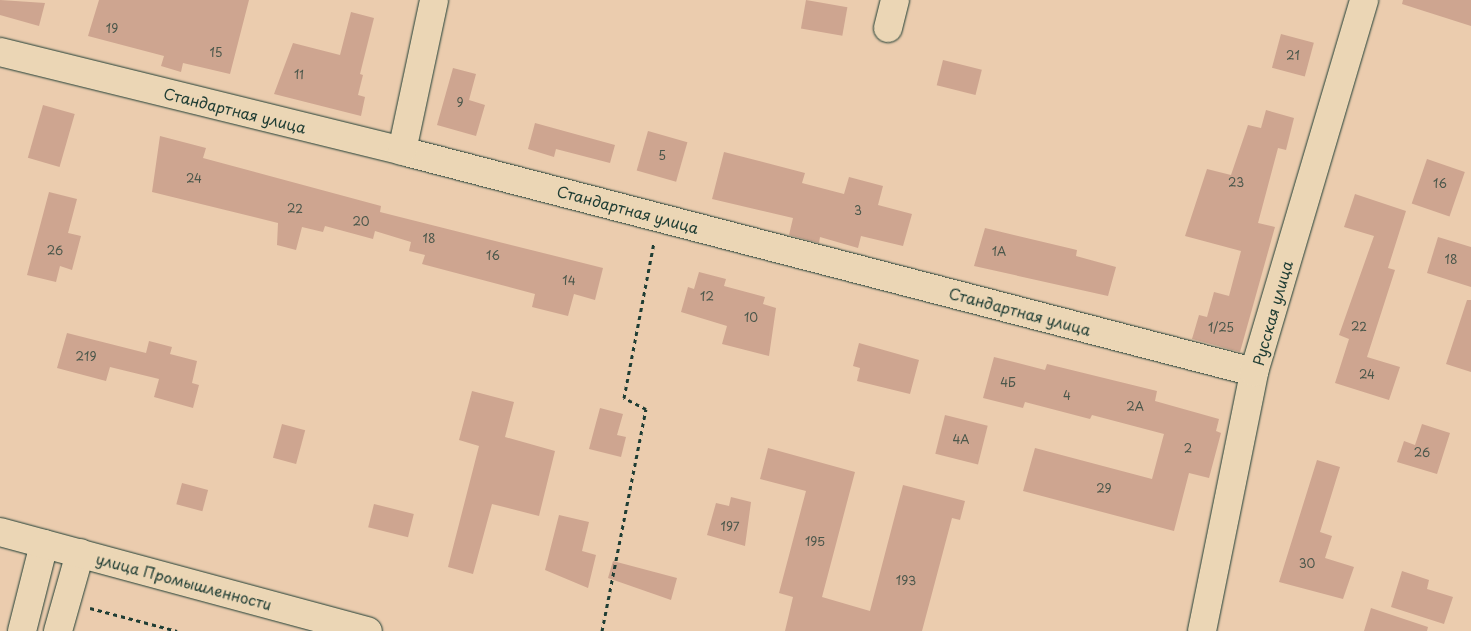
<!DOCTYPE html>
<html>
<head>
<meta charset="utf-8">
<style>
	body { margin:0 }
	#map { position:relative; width:1471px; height:631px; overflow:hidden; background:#ebccae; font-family:"Playpen Sans",sans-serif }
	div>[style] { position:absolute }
	.building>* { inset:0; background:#cea590; transform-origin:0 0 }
	.path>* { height:3px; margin-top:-1.5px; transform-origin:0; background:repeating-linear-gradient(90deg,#1f3d34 0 4px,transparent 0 8px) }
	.roads { filter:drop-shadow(0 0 1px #1f3d34) drop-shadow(0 0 1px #1f3d34) }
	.minor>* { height:28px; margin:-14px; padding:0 14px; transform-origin:14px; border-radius:14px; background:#ebd6b5 }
	.major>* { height:28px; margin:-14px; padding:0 14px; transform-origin:14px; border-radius:14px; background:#ebd6b5 }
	span { translate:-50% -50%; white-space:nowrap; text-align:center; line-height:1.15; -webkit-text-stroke:4.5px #ebd6b5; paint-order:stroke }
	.number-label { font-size:12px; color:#4b574b }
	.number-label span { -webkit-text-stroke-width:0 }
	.street-label { font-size:15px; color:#1f3d34 }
</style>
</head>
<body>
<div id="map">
	<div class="building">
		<i style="clip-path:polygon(0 0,45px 3px,39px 26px,0 15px)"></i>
		<i style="clip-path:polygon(99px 0,249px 0,230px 74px,183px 63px,181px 72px,161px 66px,164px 56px,88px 36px)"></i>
		<i style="left:806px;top:0;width:42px;height:29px;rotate:10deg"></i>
		<i style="clip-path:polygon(1403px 0,1471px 0,1471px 26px,1402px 4px)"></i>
		<i style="clip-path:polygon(351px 12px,374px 18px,360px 74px,363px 75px,358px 95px,365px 97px,361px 116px,274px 94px,293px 43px,340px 55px)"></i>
		<i style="left:1281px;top:34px;width:34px;height:35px;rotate:15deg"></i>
		<i style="left:943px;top:60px;width:40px;height:26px;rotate:14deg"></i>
		<i style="clip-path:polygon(453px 68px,476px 74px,469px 100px,485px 105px,476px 136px,437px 125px)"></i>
		<i style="left:43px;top:105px;width:33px;height:55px;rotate:16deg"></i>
		<i style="clip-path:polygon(1266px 110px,1294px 118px,1286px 150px,1278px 148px,1258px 223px,1275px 227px,1240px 352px,1192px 339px,1199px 315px,1207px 317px,1214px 292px,1229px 296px,1241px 251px,1185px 236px,1207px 169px,1231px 175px,1248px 125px,1261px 128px)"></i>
		<i style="clip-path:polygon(535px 123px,615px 145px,610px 163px,556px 149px,554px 157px,528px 149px)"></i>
		<i style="left:648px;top:131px;width:41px;height:41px;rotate:16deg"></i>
		<i style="clip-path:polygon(160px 136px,206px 148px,203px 158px,381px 206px,380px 212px,603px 268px,595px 300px,574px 294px,568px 316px,532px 307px,535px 294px,422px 264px,425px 255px,409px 251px,411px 242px,375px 231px,373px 239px,325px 226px,323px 232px,302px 227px,296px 250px,277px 245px,278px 223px,152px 192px)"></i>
		<i style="clip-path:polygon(724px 152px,805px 173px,802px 183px,844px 194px,849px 177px,883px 186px,878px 205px,912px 214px,903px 246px,861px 236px,858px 248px,820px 237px,819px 243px,789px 235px,793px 218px,712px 199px)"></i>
		<i style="left:1427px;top:159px;width:40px;height:47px;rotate:19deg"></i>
		<i style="clip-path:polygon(49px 192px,77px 199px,68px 233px,81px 236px,72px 270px,60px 266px,56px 282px,27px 275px)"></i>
		<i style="clip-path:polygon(1355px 194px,1406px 211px,1388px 268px,1395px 270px,1367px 357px,1400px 367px,1389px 400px,1335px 383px,1349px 339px,1339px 335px,1374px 236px,1344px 227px)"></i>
		<i style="clip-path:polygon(985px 228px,1077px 250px,1076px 256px,1116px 267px,1108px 296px,974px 266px)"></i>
		<i style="clip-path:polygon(1438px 237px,1471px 247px,1471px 287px,1427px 273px)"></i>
		<i style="clip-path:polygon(699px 272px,726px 279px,724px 286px,765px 297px,763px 304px,776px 308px,769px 356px,722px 344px,727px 326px,681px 312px,688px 287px,694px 289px)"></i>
		<i style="clip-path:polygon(1467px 300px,1471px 300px,1471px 372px,1446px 364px)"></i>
		<i style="clip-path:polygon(67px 333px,146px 353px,149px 341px,172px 347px,170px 354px,197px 361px,192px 383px,199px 385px,193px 408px,154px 397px,159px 379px,110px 367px,106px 381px,57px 368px)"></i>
		<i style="clip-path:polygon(859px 343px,919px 360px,910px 394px,857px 381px,860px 368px,853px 366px)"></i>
		<i style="clip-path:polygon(994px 357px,1045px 370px,1047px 364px,1157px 391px,1155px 401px,1219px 419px,1216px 431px,1221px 433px,1209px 478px,1189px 473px,1174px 531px,1023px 491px,1035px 448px,1152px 479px,1164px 434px,1092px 415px,1090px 419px,1025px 402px,1023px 408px,983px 398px)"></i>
		<i style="clip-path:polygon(472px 391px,514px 402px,505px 437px,555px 451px,539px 516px,492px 504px,473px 574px,448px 567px,479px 446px,459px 440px)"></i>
		<i style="clip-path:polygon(600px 408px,623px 414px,617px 435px,626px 437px,621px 457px,589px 449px)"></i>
		<i style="left:945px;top:415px;width:44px;height:40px;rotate:14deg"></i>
		<i style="left:282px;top:424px;width:24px;height:35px;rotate:15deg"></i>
		<i style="clip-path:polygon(1422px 424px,1450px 433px,1437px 474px,1397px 462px,1404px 441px,1415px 445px)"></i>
		<i style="clip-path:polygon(768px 448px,855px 472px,822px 597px,870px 611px,903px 485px,965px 501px,960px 520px,952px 518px,922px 631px,785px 631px,793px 597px,779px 593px,806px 491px,760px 479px)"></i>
		<i style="clip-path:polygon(1317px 460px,1340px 467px,1320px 532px,1332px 536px,1325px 558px,1354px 567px,1343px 599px,1279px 582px)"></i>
		<i style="left:182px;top:483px;width:27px;height:22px;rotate:15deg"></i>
		<i style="clip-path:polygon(731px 497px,751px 502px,745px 546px,707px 535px,716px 503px,729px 506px)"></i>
		<i style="left:374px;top:504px;width:41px;height:24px;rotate:14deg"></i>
		<i style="clip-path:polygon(559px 515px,589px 522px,582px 551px,596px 555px,588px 588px,545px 570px)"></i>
		<i style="clip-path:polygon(613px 561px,677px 578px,671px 600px,608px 578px)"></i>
		<i style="clip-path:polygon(1402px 571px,1429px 580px,1427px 589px,1453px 597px,1444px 624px,1391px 607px)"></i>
		<i style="clip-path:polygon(1371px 608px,1428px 627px,1427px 631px,1364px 631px)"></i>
	</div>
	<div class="path">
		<i style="left:90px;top:608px;width:90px;rotate:14.8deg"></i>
		<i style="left:602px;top:631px;width:226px;rotate:-78.8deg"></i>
		<i style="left:646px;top:409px;width:25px;rotate:-153deg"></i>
		<i style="left:624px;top:398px;width:159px;rotate:-79.1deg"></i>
	</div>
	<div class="roads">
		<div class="minor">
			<i style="left:888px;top:28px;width:29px;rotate:-76deg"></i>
			<i style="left:0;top:52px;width:422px;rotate:13.8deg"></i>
			<i style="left:410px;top:153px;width:872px;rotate:14.55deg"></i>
			<i style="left:402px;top:151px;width:154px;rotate:-78deg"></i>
			<i style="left:22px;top:631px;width:90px;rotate:-75.8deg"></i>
			<i style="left:58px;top:631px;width:81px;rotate:-74.2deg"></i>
			<i style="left:1202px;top:631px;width:264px;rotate:-78.6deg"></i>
			<i style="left:1254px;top:372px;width:388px;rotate:-73.5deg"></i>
		</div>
		<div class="major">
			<i style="left:0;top:532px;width:381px;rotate:15.1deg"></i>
		</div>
	</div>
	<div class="number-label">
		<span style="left:112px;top:29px">19</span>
		<span style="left:216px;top:53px">15</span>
		<span style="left:1293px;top:56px">21</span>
		<span style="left:299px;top:75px">11</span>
		<span style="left:460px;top:103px">9</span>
		<span style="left:662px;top:156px">5</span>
		<span style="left:194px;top:179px">24</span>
		<span style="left:1236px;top:183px">23</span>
		<span style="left:1440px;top:184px">16</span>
		<span style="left:295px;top:209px">22</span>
		<span style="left:858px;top:211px">3</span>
		<span style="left:361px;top:222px">20</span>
		<span style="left:429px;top:239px">18</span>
		<span style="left:55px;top:251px">26</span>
		<span style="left:999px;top:252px">1А</span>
		<span style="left:493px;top:256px">16</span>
		<span style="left:1451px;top:260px">18</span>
		<span style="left:569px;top:281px">14</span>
		<span style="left:707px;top:297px">12</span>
		<span style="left:751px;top:318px">10</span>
		<span style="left:1359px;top:327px">22</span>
		<span style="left:1221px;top:328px">1/25</span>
		<span style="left:86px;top:357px">219</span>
		<span style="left:1367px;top:375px">24</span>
		<span style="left:1008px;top:383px">4Б</span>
		<span style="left:1067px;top:396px">4</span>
		<span style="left:1135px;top:407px">2А</span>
		<span style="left:961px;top:440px">4А</span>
		<span style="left:1188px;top:449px">2</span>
		<span style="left:1422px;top:453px">26</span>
		<span style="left:1104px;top:489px">29</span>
		<span style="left:730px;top:527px">197</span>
		<span style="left:815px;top:542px">195</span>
		<span style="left:1307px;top:564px">30</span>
		<span style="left:906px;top:581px">193</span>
	</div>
	<div class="street-label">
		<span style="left:235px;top:110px;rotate:14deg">Стандартная улица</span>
		<span style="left:628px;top:209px;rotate:15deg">Стандартная улица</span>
		<span style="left:1020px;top:311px;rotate:15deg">Стандартная улица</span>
		<span style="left:1272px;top:313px;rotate:-74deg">Русская улица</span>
		<span style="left:184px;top:581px;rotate:15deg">улица Промышленности</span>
	</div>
</div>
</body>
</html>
